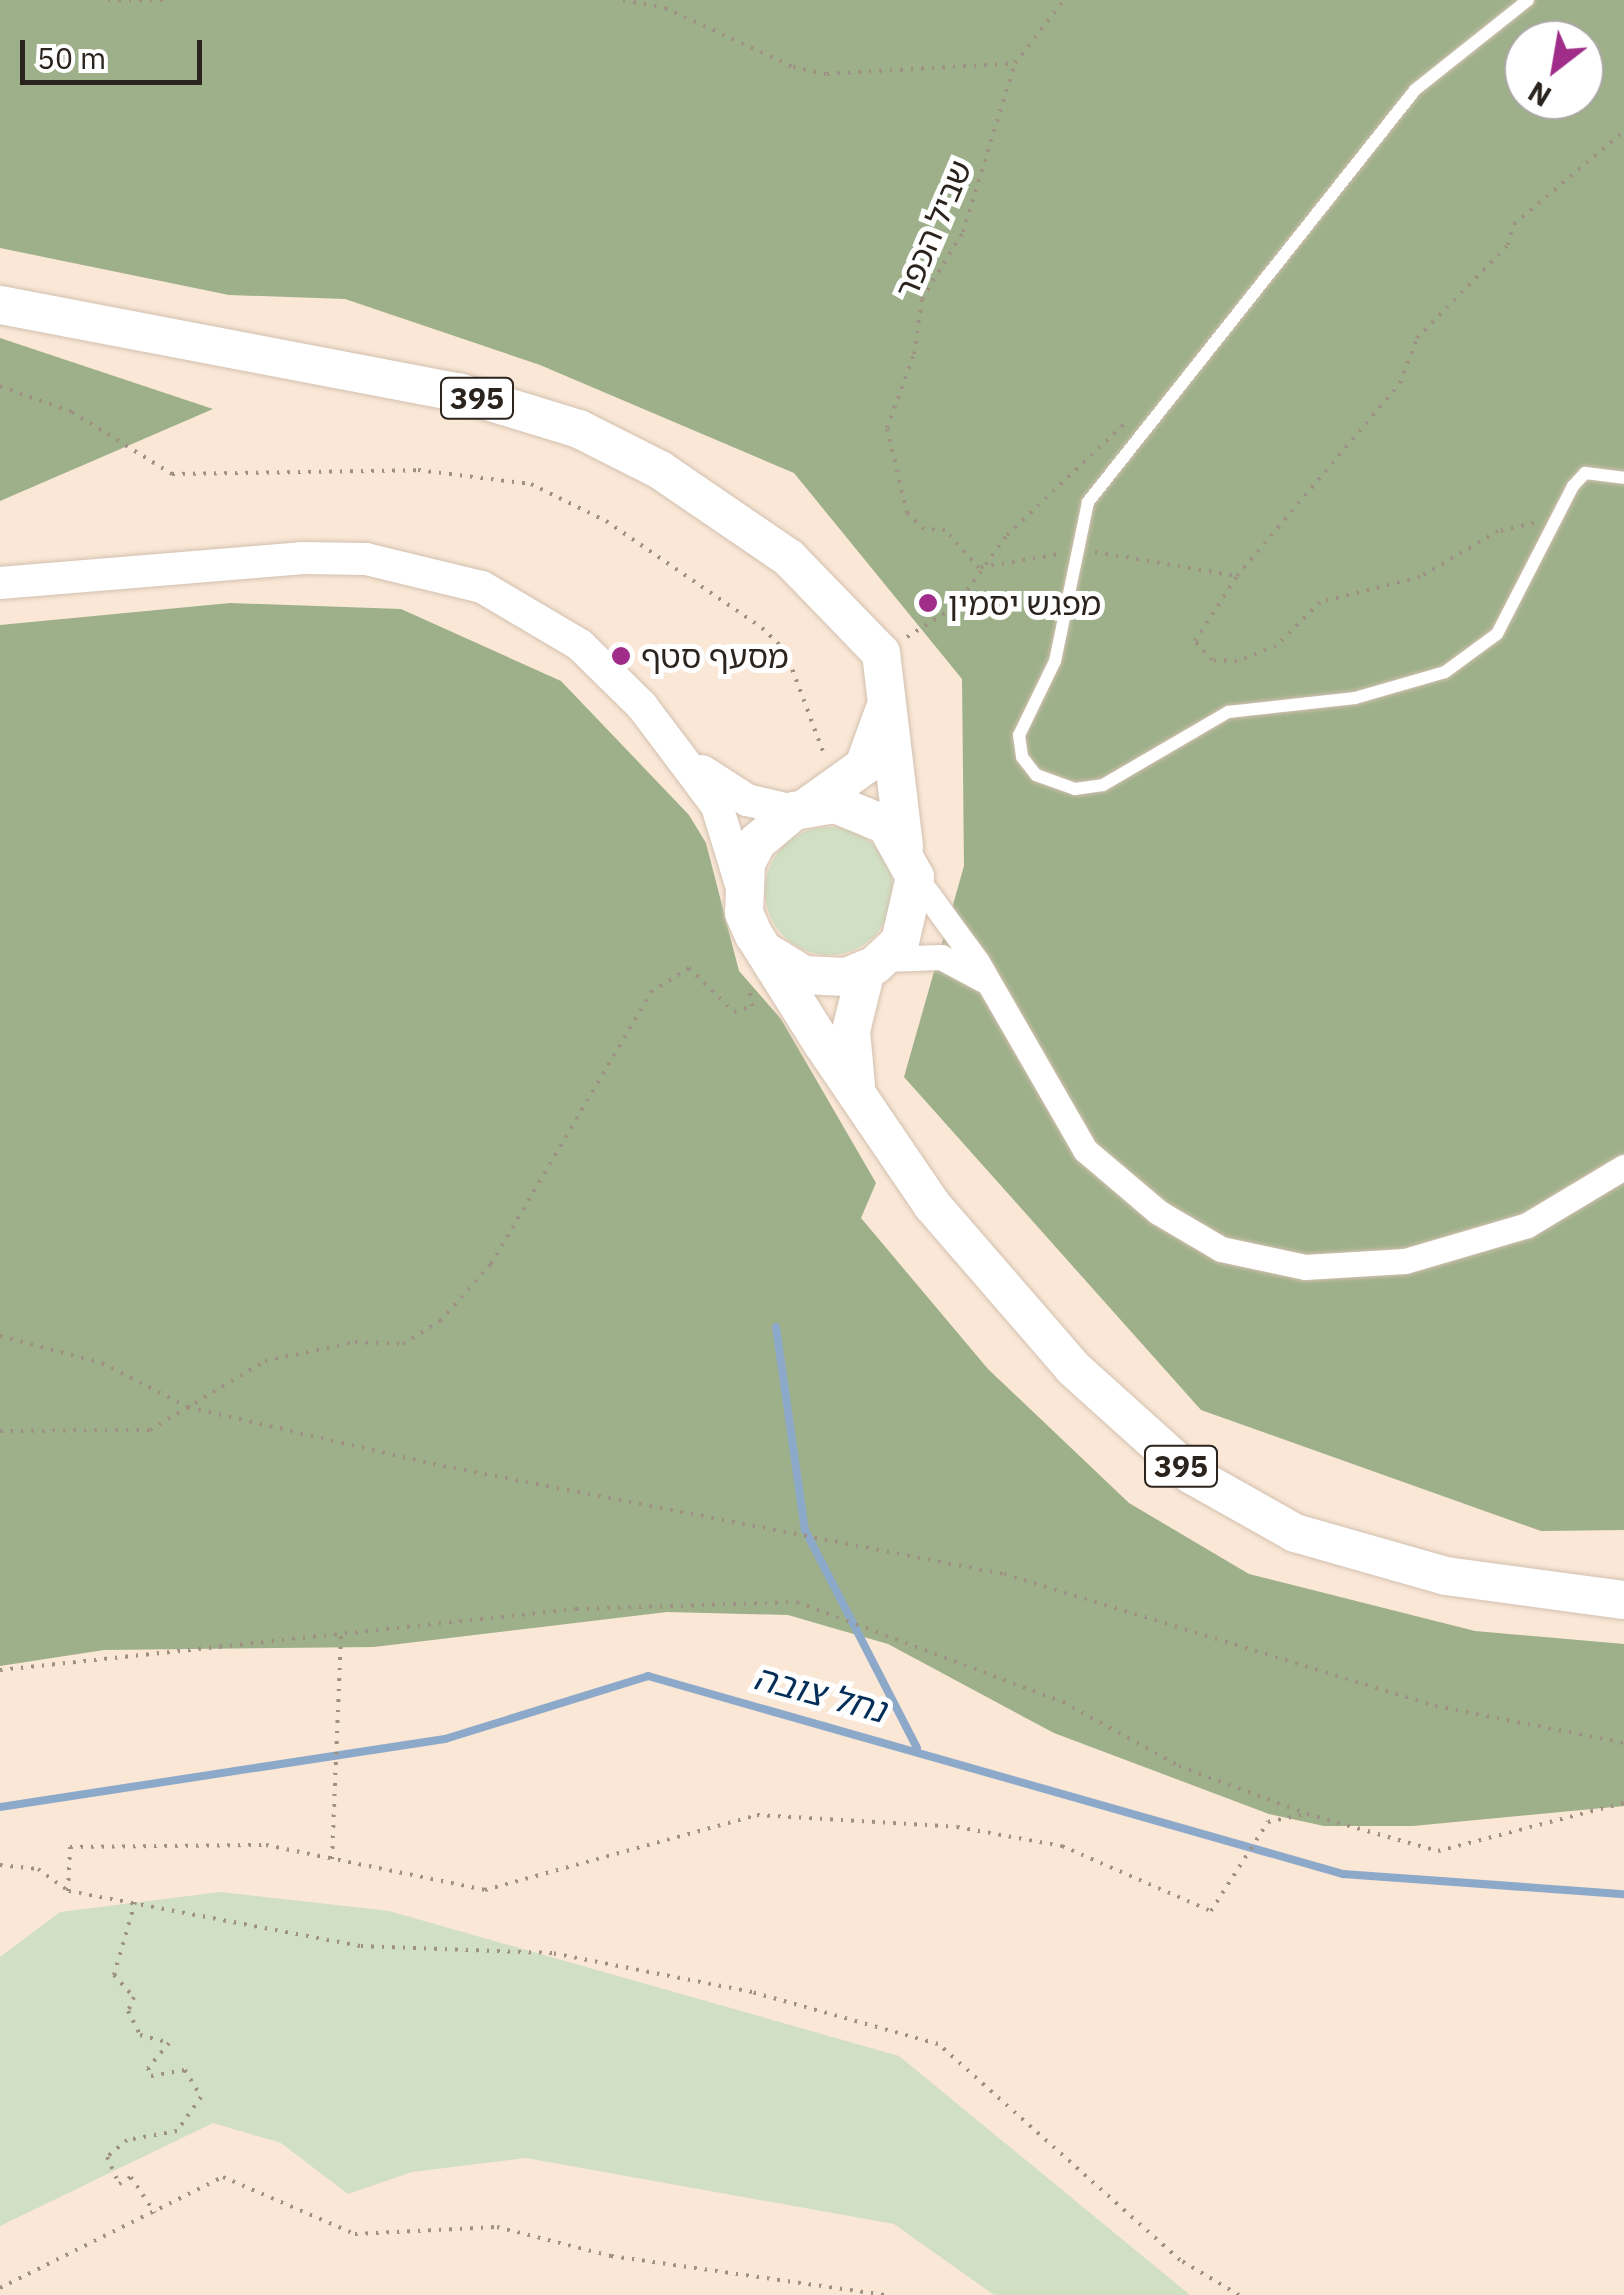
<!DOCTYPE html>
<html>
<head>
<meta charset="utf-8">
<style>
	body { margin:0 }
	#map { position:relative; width:1624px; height:2295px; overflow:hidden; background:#fae7d6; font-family:"IBM Plex Sans","Noto Sans Hebrew",sans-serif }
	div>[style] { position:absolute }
	.green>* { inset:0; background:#d1dfc3 }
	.round { border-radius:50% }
	.forest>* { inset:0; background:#9eb08a }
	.stream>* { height:8px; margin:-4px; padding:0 4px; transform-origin:4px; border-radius:4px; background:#8da9ca }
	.path>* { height:4px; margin-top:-2px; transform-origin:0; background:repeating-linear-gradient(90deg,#9e9184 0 2.5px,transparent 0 10.5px) }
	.roads { filter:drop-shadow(0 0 2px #d2c0af) drop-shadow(0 0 2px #d2c0af) }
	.lane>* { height:12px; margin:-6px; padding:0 6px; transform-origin:6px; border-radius:6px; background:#fff }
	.street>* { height:25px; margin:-12.5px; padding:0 12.5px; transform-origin:12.5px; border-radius:12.5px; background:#fff }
	.secondary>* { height:32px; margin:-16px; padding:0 16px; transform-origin:16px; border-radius:16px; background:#fff }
	.primary>* { height:38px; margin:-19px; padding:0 19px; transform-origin:19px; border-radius:19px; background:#fff }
	.dots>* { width:28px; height:28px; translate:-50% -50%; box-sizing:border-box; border:5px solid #fff; border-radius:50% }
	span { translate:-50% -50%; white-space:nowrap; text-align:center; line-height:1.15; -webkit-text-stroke:10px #fff; paint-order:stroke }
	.shield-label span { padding:2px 8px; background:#fff; border:2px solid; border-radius:8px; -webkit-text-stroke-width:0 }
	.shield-label { font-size:30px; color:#2b241e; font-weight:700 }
	.street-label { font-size:32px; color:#2b241e }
	.poi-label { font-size:32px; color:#2b241e }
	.left { translate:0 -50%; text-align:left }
	.water-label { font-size:35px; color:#032e58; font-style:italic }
	.north { position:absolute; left:1504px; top:20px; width:100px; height:100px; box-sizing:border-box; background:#fff; border:2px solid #aaa7a5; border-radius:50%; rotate:211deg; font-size:28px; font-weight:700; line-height:40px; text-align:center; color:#2b241e }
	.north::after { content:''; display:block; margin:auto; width:35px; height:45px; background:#9f2d89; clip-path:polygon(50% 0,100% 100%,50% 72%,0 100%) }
	.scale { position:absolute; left:20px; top:40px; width:182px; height:45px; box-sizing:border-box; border:5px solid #2b241e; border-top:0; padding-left:12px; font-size:30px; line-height:35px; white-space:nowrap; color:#2b241e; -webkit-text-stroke:8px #fff; paint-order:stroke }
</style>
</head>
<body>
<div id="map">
	<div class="green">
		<i class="round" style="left:765px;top:827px;width:128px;height:128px"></i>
		<i style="clip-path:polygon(221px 1892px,389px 1911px,899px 2056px,1190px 2295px,994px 2295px,894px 2224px,526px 2158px,412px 2172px,348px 2194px,281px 2143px,213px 2123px,0 2226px,0 1957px,60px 1912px)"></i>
	</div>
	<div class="forest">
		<i style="clip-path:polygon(evenodd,0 0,1624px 0,1624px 1530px,1541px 1531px,1201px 1410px,904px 1077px,964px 866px,962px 679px,794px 473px,540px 365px,345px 299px,229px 295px,0 248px,0 0,1524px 40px,1584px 40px,1584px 100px,1524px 100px,1524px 40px)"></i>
		<i style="clip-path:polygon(0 338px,213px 409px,0 501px)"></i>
		<i style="clip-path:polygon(230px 603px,401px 609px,561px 681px,689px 815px,706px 843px,739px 971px,781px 1019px,876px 1183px,861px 1218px,988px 1369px,1129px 1503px,1249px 1574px,1475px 1631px,1624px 1644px,1624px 1806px,1413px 1826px,1324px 1826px,1269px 1814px,1054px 1733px,888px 1644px,788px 1615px,667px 1612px,374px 1647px,104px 1650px,0 1666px,0 625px)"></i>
	</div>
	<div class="stream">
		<i style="left:776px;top:1327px;width:205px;rotate:81.9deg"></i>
		<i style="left:805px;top:1530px;width:245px;rotate:62.8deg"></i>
		<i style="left:0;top:1807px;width:450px;rotate:-8.7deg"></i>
		<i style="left:445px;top:1739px;width:213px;rotate:-17.2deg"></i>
		<i style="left:648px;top:1676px;width:723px;rotate:15.9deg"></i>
		<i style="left:1343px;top:1874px;width:282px;rotate:4.1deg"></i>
	</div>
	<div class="path">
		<i style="left:108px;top:0;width:60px"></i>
		<i style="left:623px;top:0;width:43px;rotate:10.8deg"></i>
		<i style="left:665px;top:8px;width:141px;rotate:24.7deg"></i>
		<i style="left:793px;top:67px;width:35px;rotate:12deg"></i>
		<i style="left:827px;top:74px;width:188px;rotate:-3.3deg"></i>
		<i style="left:0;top:386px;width:77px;rotate:19.9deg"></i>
		<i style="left:72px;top:412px;width:118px;rotate:31.8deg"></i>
		<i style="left:172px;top:474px;width:246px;rotate:-0.9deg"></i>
		<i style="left:418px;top:470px;width:114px;rotate:7.1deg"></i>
		<i style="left:531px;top:484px;width:84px;rotate:26.3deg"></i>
		<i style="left:606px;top:521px;width:189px;rotate:34.4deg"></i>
		<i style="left:762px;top:628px;width:32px;rotate:44deg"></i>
		<i style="left:785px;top:650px;width:114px;rotate:69.5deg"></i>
		<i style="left:1534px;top:523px;width:37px;rotate:167deg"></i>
		<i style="left:1498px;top:531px;width:91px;rotate:149.5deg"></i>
		<i style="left:1420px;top:577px;width:103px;rotate:166deg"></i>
		<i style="left:1320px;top:602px;width:62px;rotate:135deg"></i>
		<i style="left:1276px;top:646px;width:42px;rotate:159deg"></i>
		<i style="left:1237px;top:661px;width:25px;rotate:-178deg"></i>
		<i style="left:1212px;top:660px;width:25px;rotate:-132deg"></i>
		<i style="left:1195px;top:641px;width:77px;rotate:-57.1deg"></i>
		<i style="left:1237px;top:576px;width:253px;rotate:-49.8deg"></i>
		<i style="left:1400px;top:383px;width:48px;rotate:-69.3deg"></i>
		<i style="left:1417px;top:338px;width:130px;rotate:-45.6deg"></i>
		<i style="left:1508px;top:245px;width:22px;rotate:-74deg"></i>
		<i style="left:1514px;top:224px;width:144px;rotate:-40.2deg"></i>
		<i style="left:1095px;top:552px;width:144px;rotate:9.6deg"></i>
		<i style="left:981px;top:567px;width:80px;rotate:-9.3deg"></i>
		<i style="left:979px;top:568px;width:51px;rotate:-131.8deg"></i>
		<i style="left:945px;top:530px;width:21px;rotate:-177deg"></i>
		<i style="left:924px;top:529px;width:23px;rotate:-137deg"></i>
		<i style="left:907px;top:513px;width:87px;rotate:-103.2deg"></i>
		<i style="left:887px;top:428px;width:79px;rotate:-70deg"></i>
		<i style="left:914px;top:354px;width:56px;rotate:-81.7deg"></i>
		<i style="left:922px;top:299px;width:79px;rotate:-58.5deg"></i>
		<i style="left:963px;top:232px;width:177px;rotate:-72.9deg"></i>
		<i style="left:1015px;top:63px;width:80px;rotate:-52.1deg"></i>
		<i style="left:907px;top:637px;width:57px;rotate:-32deg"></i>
		<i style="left:955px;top:607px;width:89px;rotate:-54.2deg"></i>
		<i style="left:1007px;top:535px;width:164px;rotate:-43.5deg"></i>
		<i style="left:0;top:1336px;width:106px;rotate:14.8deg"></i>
		<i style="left:102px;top:1363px;width:97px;rotate:27.1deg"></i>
		<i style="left:188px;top:1407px;width:252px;rotate:13.1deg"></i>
		<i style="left:433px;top:1464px;width:581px;rotate:10.9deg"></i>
		<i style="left:1004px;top:1574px;width:451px;rotate:17deg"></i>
		<i style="left:1435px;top:1706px;width:193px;rotate:11.1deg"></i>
		<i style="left:0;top:1431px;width:150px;rotate:-0.4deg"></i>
		<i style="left:150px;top:1430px;width:134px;rotate:-31deg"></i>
		<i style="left:265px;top:1361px;width:92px;rotate:-11.9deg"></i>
		<i style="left:355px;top:1342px;width:48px;rotate:2.4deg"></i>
		<i style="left:403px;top:1344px;width:44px;rotate:-31.9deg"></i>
		<i style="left:440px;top:1321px;width:76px;rotate:-48.2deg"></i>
		<i style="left:491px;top:1264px;width:316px;rotate:-59.5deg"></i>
		<i style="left:651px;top:992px;width:45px;rotate:-32.3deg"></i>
		<i style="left:689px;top:968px;width:63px;rotate:44.4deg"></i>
		<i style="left:734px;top:1012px;width:19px;rotate:-18deg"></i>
		<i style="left:752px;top:1006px;width:17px;rotate:-97deg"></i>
		<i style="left:0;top:1670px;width:579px;rotate:-6.05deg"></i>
		<i style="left:576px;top:1609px;width:221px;rotate:-1.8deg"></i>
		<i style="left:797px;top:1602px;width:284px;rotate:20.6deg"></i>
		<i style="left:1063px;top:1702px;width:132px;rotate:28.9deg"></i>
		<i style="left:1179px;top:1766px;width:137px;rotate:20.6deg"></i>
		<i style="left:1307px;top:1814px;width:136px;rotate:15.8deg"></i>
		<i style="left:1438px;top:1851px;width:192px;rotate:-14.5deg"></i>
		<i style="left:332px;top:1859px;width:224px;rotate:-87.7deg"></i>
		<i style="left:0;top:1865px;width:38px;rotate:6deg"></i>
		<i style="left:38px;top:1869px;width:37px;rotate:36deg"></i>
		<i style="left:135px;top:1902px;width:76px;rotate:106deg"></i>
		<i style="left:114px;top:1975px;width:30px;rotate:48deg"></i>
		<i style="left:134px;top:1997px;width:15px;rotate:113deg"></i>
		<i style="left:128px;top:2011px;width:27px;rotate:63deg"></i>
		<i style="left:140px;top:2035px;width:30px;rotate:15deg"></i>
		<i style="left:169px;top:2043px;width:33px;rotate:130deg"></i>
		<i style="left:148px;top:2068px;width:9px;rotate:69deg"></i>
		<i style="left:151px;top:2076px;width:35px;rotate:-10deg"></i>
		<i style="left:185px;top:2070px;width:31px;rotate:59deg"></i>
		<i style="left:201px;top:2097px;width:42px;rotate:125.2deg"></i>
		<i style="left:177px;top:2131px;width:51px;rotate:169.8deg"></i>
		<i style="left:127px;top:2140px;width:26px;rotate:140deg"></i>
		<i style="left:107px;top:2157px;width:30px;rotate:66deg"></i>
		<i style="left:119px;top:2184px;width:14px;rotate:-30deg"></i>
		<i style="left:131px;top:2177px;width:43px;rotate:56.3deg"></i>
		<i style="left:0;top:2288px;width:249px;rotate:-26.5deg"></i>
		<i style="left:223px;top:2177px;width:144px;rotate:23.4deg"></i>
		<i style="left:355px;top:2234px;width:142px;rotate:-2.8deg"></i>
		<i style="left:497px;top:2227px;width:118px;rotate:14.3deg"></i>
		<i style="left:611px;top:2256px;width:277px;rotate:8.1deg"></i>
		<i style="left:1239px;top:2295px;width:69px;rotate:-149.3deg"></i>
		<i style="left:1180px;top:2260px;width:324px;rotate:-138.2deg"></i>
		<i style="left:938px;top:2044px;width:193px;rotate:-164.4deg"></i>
		<i style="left:752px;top:1992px;width:204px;rotate:-169deg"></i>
		<i style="left:552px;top:1953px;width:192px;rotate:-177.9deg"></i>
		<i style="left:360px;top:1946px;width:297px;rotate:-169.3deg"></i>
		<i style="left:68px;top:1891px;width:44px;rotate:-87.4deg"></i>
		<i style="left:70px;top:1847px;width:196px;rotate:-0.6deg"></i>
		<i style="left:266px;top:1845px;width:224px;rotate:11.6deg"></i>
		<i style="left:485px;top:1890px;width:282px;rotate:-15.4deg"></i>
		<i style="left:757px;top:1815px;width:200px;rotate:3.4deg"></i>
		<i style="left:957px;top:1827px;width:107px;rotate:10.3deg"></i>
		<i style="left:1062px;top:1846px;width:163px;rotate:23.6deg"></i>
		<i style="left:1211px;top:1911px;width:106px;rotate:-57.4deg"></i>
		<i style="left:1268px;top:1822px;width:40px;rotate:-12deg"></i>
	</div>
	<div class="roads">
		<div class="lane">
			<i style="left:1528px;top:0;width:144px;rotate:141.5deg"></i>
			<i style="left:1415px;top:90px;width:526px;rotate:128.44deg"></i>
			<i style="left:1088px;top:502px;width:162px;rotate:101.7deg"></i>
			<i style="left:1055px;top:661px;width:82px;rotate:115.9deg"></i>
			<i style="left:1019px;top:735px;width:22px;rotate:82deg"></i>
			<i style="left:1022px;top:757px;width:23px;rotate:52deg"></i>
			<i style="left:1036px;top:775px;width:41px;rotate:19.7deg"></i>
			<i style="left:1075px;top:789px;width:28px;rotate:-8deg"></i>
			<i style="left:1103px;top:785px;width:145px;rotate:-30.3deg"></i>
			<i style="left:1228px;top:712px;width:128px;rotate:-6.3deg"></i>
			<i style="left:1355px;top:698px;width:94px;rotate:-16.1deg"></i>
			<i style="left:1445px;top:672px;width:64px;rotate:-36.2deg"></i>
			<i style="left:1497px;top:634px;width:166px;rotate:-62.8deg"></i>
			<i style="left:1573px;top:486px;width:18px;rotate:-47deg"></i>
			<i style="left:1585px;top:473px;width:39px;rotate:7deg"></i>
		</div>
		<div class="street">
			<i style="left:915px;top:877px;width:105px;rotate:53.9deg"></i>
			<i style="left:977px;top:962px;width:217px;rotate:60.1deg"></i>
			<i style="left:1085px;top:1150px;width:96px;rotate:40.3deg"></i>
			<i style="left:1158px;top:1212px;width:73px;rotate:30.4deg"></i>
			<i style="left:1221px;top:1249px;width:86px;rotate:12.1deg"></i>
			<i style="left:1305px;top:1267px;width:100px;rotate:-3.4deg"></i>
			<i style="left:1405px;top:1261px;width:127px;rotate:-16.4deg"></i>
			<i style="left:1527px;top:1225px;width:113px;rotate:-30.9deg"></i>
			<i style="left:884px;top:959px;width:57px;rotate:-2deg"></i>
			<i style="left:941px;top:957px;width:47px;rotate:28.2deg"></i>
		</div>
		<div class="secondary">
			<i style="left:0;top:583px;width:302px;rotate:-4.7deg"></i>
			<i style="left:301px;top:558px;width:65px;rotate:0.9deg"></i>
			<i style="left:366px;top:559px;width:119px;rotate:13.6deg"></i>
			<i style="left:482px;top:587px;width:114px;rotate:30.6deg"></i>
			<i style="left:580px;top:645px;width:87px;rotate:44.5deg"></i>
			<i style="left:642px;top:706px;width:125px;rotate:53.1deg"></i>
			<i style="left:717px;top:806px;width:86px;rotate:73deg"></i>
			<i style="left:702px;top:771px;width:54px;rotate:32.8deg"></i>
			<i style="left:747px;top:800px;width:48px;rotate:13.2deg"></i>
		</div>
		<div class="primary">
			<i style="left:0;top:305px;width:466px;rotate:10.8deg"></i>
			<i style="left:458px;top:392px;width:127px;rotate:17deg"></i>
			<i style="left:579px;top:429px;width:91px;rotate:26.8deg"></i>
			<i style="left:660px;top:470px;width:156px;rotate:34.3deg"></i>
			<i style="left:789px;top:558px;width:132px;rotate:45.9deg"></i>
			<i style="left:881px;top:653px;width:195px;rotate:83.2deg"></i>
			<i style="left:807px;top:807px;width:70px;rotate:-35.7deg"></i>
			<i style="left:864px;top:766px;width:59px;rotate:-70deg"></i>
			<i style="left:768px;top:953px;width:42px;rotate:31.4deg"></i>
			<i style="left:804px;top:975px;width:42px;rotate:2.7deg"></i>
			<i style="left:846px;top:977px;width:31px;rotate:-22deg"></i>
			<i style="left:875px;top:965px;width:34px;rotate:-43deg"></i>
			<i style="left:900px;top:942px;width:67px;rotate:-77deg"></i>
			<i style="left:915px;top:877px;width:60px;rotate:-119.1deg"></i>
			<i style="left:886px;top:825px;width:55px;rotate:-157.6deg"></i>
			<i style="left:835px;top:804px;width:42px;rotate:170.3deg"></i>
			<i style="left:794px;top:811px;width:48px;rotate:140deg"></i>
			<i style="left:757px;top:842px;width:25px;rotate:117deg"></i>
			<i style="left:746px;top:864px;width:49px;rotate:92.3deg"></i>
			<i style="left:744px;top:913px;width:24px;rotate:66deg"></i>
			<i style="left:754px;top:935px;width:128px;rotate:57.8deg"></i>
			<i style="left:822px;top:1043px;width:196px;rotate:55.8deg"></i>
			<i style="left:932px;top:1205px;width:216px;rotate:49.1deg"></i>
			<i style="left:1073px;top:1368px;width:160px;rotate:42deg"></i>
			<i style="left:1192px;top:1475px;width:118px;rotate:29.4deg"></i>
			<i style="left:1295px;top:1533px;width:157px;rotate:15.9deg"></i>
			<i style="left:1446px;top:1576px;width:180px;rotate:7.7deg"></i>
			<i style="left:856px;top:1085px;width:54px;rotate:-95.3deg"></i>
			<i style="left:851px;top:1031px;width:63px;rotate:-76.2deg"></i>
		</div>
	</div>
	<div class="dots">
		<i style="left:928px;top:603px;background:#9f2d89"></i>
		<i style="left:621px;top:656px;background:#9f2d89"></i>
	</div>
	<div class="shield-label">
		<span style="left:477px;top:398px">395</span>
		<span style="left:1181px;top:1466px">395</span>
	</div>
	<div class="street-label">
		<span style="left:933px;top:229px;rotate:-67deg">שביל הכפר</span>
	</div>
	<div class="poi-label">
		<span class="left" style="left:948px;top:603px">מפגש יסמין</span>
		<span class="left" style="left:641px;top:656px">מסעף סטף</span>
	</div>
	<div class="water-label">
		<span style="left:820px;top:1693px;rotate:15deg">נחל צובה</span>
	</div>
	<div class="north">N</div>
	<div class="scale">50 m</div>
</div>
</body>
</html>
